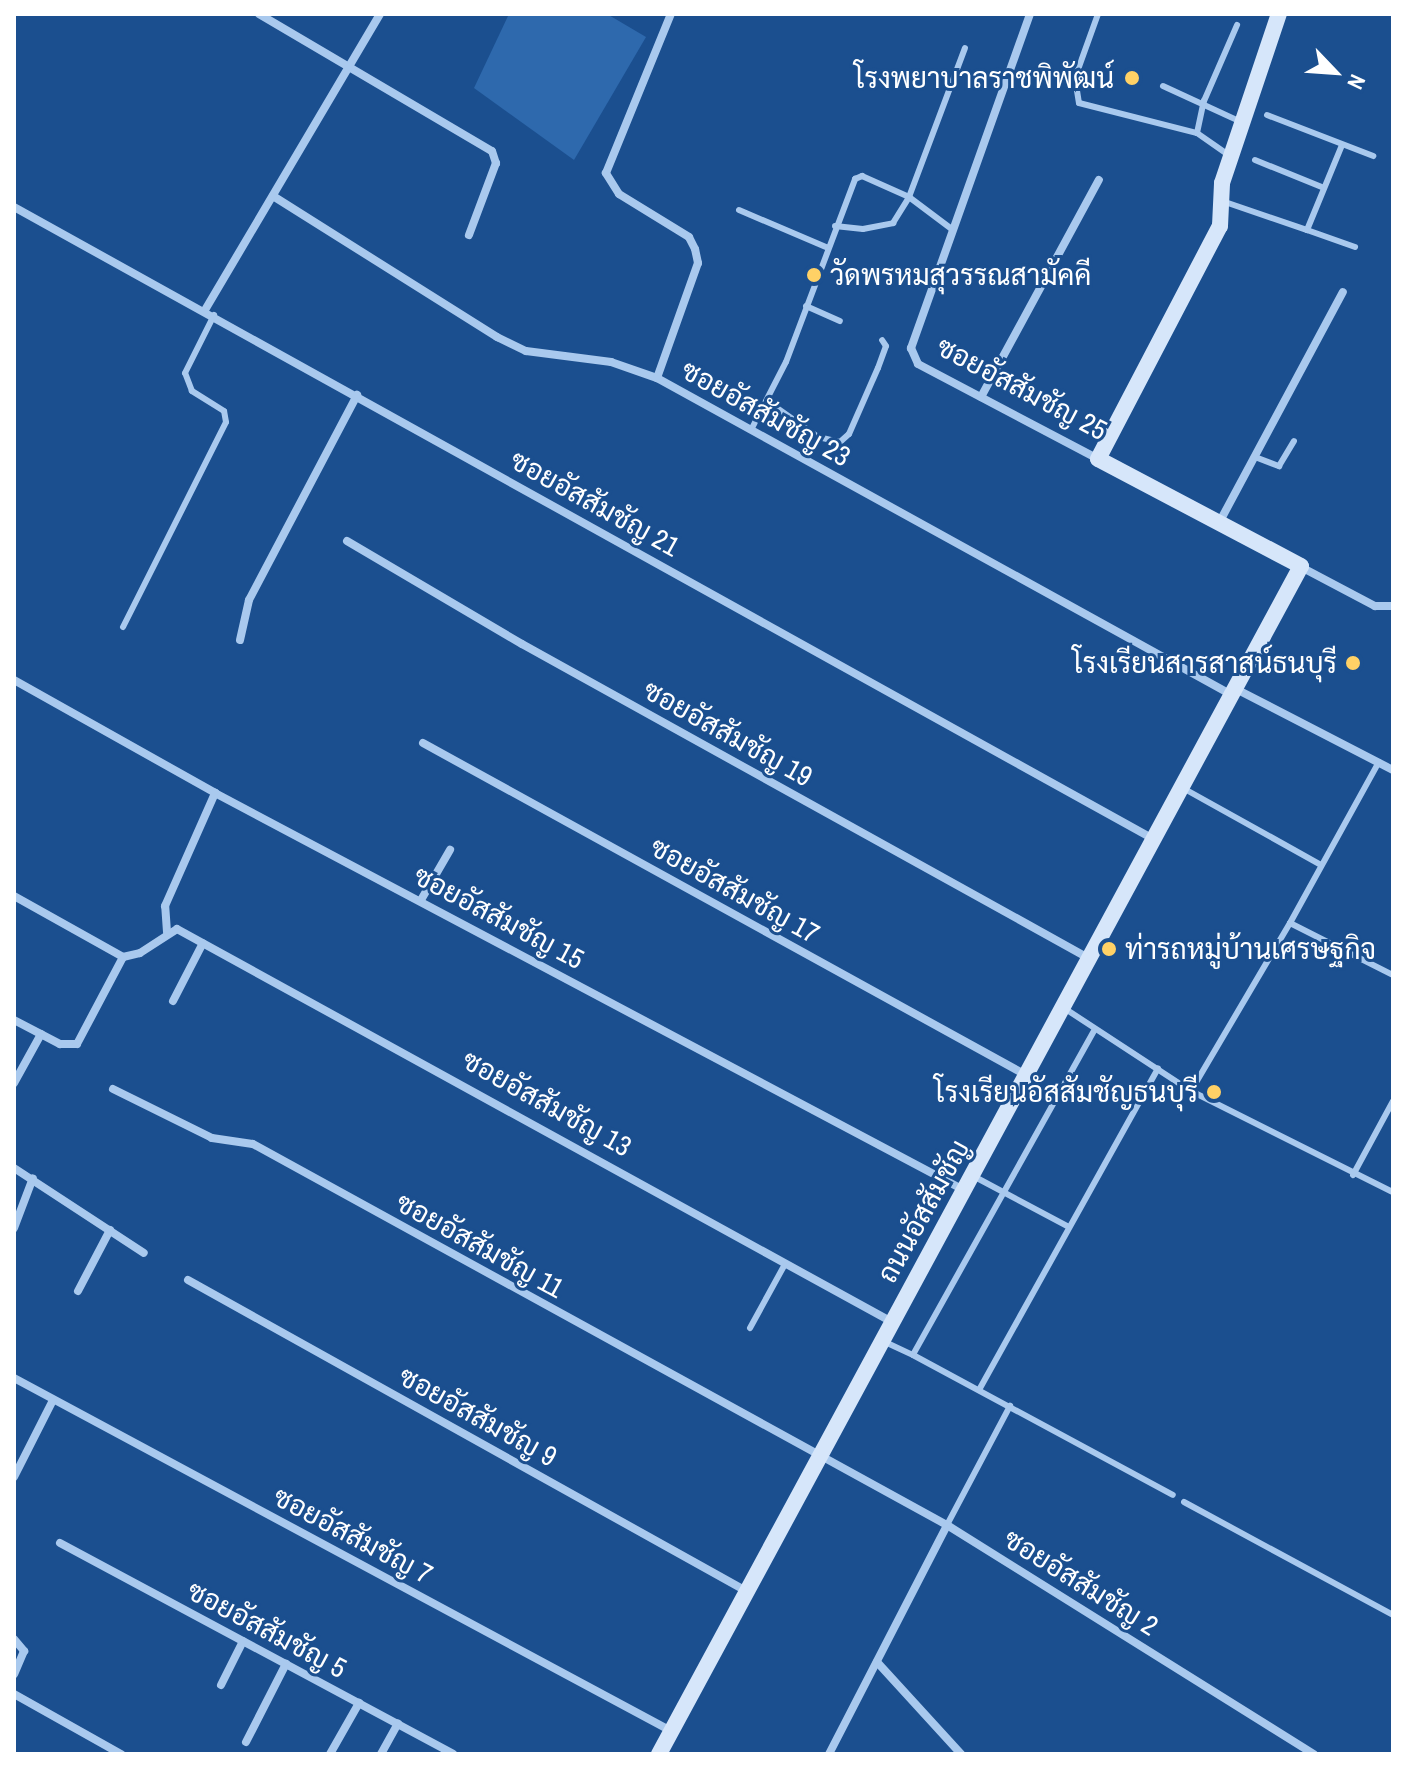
<!DOCTYPE html>
<html>
<head>
<meta charset="utf-8">
<style>
	body { margin:0 }
	#map { position:relative; width:1407px; height:1768px; overflow:hidden; background:#1b4f8f; font-family:"Archivo Narrow",Sarabun,sans-serif }
	div>[style] { position:absolute }
	.green>* { inset:0; background:#2e69ad }
	.lane>* { height:6px; margin:-3px; padding:0 3px; transform-origin:3px; border-radius:3px; background:#a9c9ee }
	.street>* { height:8px; margin:-4px; padding:0 4px; transform-origin:4px; border-radius:4px; background:#a9c9ee }
	.secondary>* { height:16px; margin:-8px; padding:0 8px; transform-origin:8px; border-radius:8px; background:#d6e6fa }
	.dots>* { width:22px; height:22px; translate:-50% -50%; box-sizing:border-box; border:4px solid #1b4f8f; border-radius:50% }
	span { translate:-50% -50%; white-space:nowrap; text-align:center; line-height:1.15; -webkit-text-stroke:6px #1b4f8f; paint-order:stroke }
	.poi-label { font-size:28px; color:#fff }
	.right { translate:-100% -50%; text-align:right }
	.left { translate:0 -50%; text-align:left }
	.street-label { font-size:28px; color:#fff }
	.frame { position:absolute; inset:0; border:16px solid #fff; pointer-events:none }
	.north { position:absolute; left:1295px; top:32px; width:80px; height:80px; -webkit-text-stroke:6px #1b4f8f; paint-order:stroke; rotate:115deg; font-size:22px; font-weight:700; line-height:32px; text-align:center; color:#fff }
	.north::after { content:''; display:block; margin:auto; width:28px; height:36px; background:#fff; clip-path:polygon(50% 0,100% 100%,50% 72%,0 100%) }
</style>
</head>
<body>
<div id="map">
	<div class="green">
		<i style="clip-path:polygon(509px 14px,607px 14px,646px 37px,574px 160px,474px 88px)"></i>
	</div>
	<div class="lane">
		<i style="left:1098px;top:14px;width:68px;rotate:109.8deg"></i>
		<i style="left:1075px;top:78px;width:25px;rotate:81deg"></i>
		<i style="left:1079px;top:103px;width:122px;rotate:14.3deg"></i>
		<i style="left:1163px;top:86px;width:84px;rotate:24.7deg"></i>
		<i style="left:1267px;top:115px;width:114px;rotate:21.1deg"></i>
		<i style="left:1230px;top:156px;width:40px;rotate:-145.1deg"></i>
		<i style="left:1197px;top:133px;width:33px;rotate:-78deg"></i>
		<i style="left:1204px;top:101px;width:83px;rotate:-66.5deg"></i>
		<i style="left:1255px;top:160px;width:74px;rotate:22.1deg"></i>
		<i style="left:1225px;top:202px;width:87px;rotate:18.9deg"></i>
		<i style="left:1307px;top:230px;width:92px;rotate:-67.6deg"></i>
		<i style="left:739px;top:210px;width:97px;rotate:23.1deg"></i>
		<i style="left:835px;top:226px;width:28px;rotate:6deg"></i>
		<i style="left:863px;top:229px;width:31px;rotate:-11deg"></i>
		<i style="left:893px;top:223px;width:31px;rotate:-58deg"></i>
		<i style="left:909px;top:197px;width:159px;rotate:-69.4deg"></i>
		<i style="left:1307px;top:230px;width:51px;rotate:19.5deg"></i>
		<i style="left:806px;top:306px;width:37px;rotate:24deg"></i>
		<i style="left:767px;top:401px;width:62px;rotate:35.2deg"></i>
		<i style="left:818px;top:437px;width:23px;rotate:13deg"></i>
		<i style="left:840px;top:442px;width:12px;rotate:-42deg"></i>
		<i style="left:849px;top:434px;width:72px;rotate:-66.3deg"></i>
		<i style="left:878px;top:368px;width:23px;rotate:-70deg"></i>
		<i style="left:886px;top:346px;width:7px;rotate:-124deg"></i>
		<i style="left:751px;top:430px;width:76px;rotate:-62.8deg"></i>
		<i style="left:786px;top:362px;width:196px;rotate:-69.3deg"></i>
		<i style="left:855px;top:179px;width:8px;rotate:-23deg"></i>
		<i style="left:862px;top:176px;width:51px;rotate:24.1deg"></i>
		<i style="left:909px;top:197px;width:55px;rotate:36.9deg"></i>
		<i style="left:1255px;top:457px;width:26px;rotate:21deg"></i>
		<i style="left:1279px;top:466px;width:29px;rotate:-59deg"></i>
		<i style="left:123px;top:627px;width:229px;rotate:-63.3deg"></i>
		<i style="left:226px;top:422px;width:11px;rotate:-100deg"></i>
		<i style="left:224px;top:411px;width:38px;rotate:-148deg"></i>
		<i style="left:192px;top:391px;width:19px;rotate:-111deg"></i>
		<i style="left:185px;top:373px;width:65px;rotate:-63.4deg"></i>
		<i style="left:1181px;top:787px;width:160px;rotate:29.1deg"></i>
		<i style="left:1290px;top:923px;width:184px;rotate:-61.1deg"></i>
		<i style="left:1064px;top:1008px;width:152px;rotate:33.2deg"></i>
		<i style="left:1191px;top:1091px;width:195px;rotate:-59.5deg"></i>
		<i style="left:1290px;top:923px;width:115px;rotate:26.8deg"></i>
		<i style="left:1095px;top:1029px;width:373px;rotate:119.2deg"></i>
		<i style="left:913px;top:1355px;width:295px;rotate:28.3deg"></i>
		<i style="left:1191px;top:1091px;width:226px;rotate:26.6deg"></i>
		<i style="left:1353px;top:1175px;width:84px;rotate:-61.6deg"></i>
		<i style="left:975px;top:1177px;width:104px;rotate:28deg"></i>
		<i style="left:750px;top:1328px;width:73px;rotate:-61.3deg"></i>
		<i style="left:885px;top:1342px;width:31px;rotate:25deg"></i>
		<i style="left:979px;top:1390px;width:368px;rotate:-60.9deg"></i>
		<i style="left:1184px;top:1502px;width:238px;rotate:28.4deg"></i>
		<i style="left:947px;top:1525px;width:135px;rotate:-62.1deg"></i>
	</div>
	<div class="street">
		<i style="left:259px;top:14px;width:270px;rotate:30.5deg"></i>
		<i style="left:492px;top:151px;width:13px;rotate:72deg"></i>
		<i style="left:496px;top:163px;width:77px;rotate:110.6deg"></i>
		<i style="left:1030px;top:14px;width:355px;rotate:109.6deg"></i>
		<i style="left:911px;top:348px;width:17px;rotate:66deg"></i>
		<i style="left:918px;top:364px;width:204px;rotate:27.8deg"></i>
		<i style="left:273px;top:196px;width:265px;rotate:32.2deg"></i>
		<i style="left:497px;top:337px;width:32px;rotate:26deg"></i>
		<i style="left:526px;top:351px;width:86px;rotate:7.4deg"></i>
		<i style="left:611px;top:362px;width:49px;rotate:19.2deg"></i>
		<i style="left:657px;top:378px;width:657px;rotate:28.87deg"></i>
		<i style="left:14px;top:207px;width:1303px;rotate:29.02deg"></i>
		<i style="left:205px;top:310px;width:344px;rotate:-59.4deg"></i>
		<i style="left:657px;top:378px;width:122px;rotate:-70.4deg"></i>
		<i style="left:698px;top:263px;width:14px;rotate:-102deg"></i>
		<i style="left:695px;top:249px;width:13px;rotate:-117deg"></i>
		<i style="left:689px;top:237px;width:82px;rotate:-148.4deg"></i>
		<i style="left:619px;top:194px;width:25px;rotate:-122deg"></i>
		<i style="left:606px;top:173px;width:172px;rotate:-67.8deg"></i>
		<i style="left:981px;top:397px;width:247px;rotate:-61.5deg"></i>
		<i style="left:1219px;top:523px;width:262px;rotate:-61.8deg"></i>
		<i style="left:347px;top:541px;width:203px;rotate:30.5deg"></i>
		<i style="left:522px;top:644px;width:649px;rotate:29.01deg"></i>
		<i style="left:1301px;top:567px;width:84px;rotate:27.8deg"></i>
		<i style="left:1375px;top:606px;width:18px"></i>
		<i style="left:240px;top:640px;width:41px;rotate:-77.3deg"></i>
		<i style="left:249px;top:600px;width:232px;rotate:-62.2deg"></i>
		<i style="left:14px;top:680px;width:231px;rotate:29.3deg"></i>
		<i style="left:215px;top:793px;width:848px;rotate:27.93deg"></i>
		<i style="left:1236px;top:689px;width:177px;rotate:27.3deg"></i>
		<i style="left:423px;top:743px;width:688px;rotate:28.84deg"></i>
		<i style="left:14px;top:896px;width:125px;rotate:29.2deg"></i>
		<i style="left:421px;top:900px;width:58px;rotate:-59.9deg"></i>
		<i style="left:167px;top:932px;width:26px;rotate:-94deg"></i>
		<i style="left:165px;top:906px;width:124px;rotate:-66.1deg"></i>
		<i style="left:173px;top:1001px;width:65px;rotate:-62.7deg"></i>
		<i style="left:14px;top:1020px;width:52px;rotate:27.6deg"></i>
		<i style="left:60px;top:1044px;width:17px"></i>
		<i style="left:77px;top:1044px;width:98px;rotate:-62.1deg"></i>
		<i style="left:123px;top:957px;width:17px;rotate:-13deg"></i>
		<i style="left:140px;top:953px;width:44px;rotate:-33deg"></i>
		<i style="left:177px;top:929px;width:816px;rotate:28.8deg"></i>
		<i style="left:14px;top:1083px;width:56px;rotate:-61.1deg"></i>
		<i style="left:113px;top:1089px;width:110px;rotate:26.3deg"></i>
		<i style="left:212px;top:1138px;width:41px;rotate:8.3deg"></i>
		<i style="left:253px;top:1144px;width:792px;rotate:28.77deg"></i>
		<i style="left:947px;top:1525px;width:433px;rotate:32deg"></i>
		<i style="left:14px;top:1168px;width:155px;rotate:33.2deg"></i>
		<i style="left:14px;top:1228px;width:53px;rotate:-69.2deg"></i>
		<i style="left:188px;top:1280px;width:639px;rotate:29.13deg"></i>
		<i style="left:78px;top:1291px;width:69px;rotate:-62.3deg"></i>
		<i style="left:14px;top:1378px;width:746px;rotate:28.25deg"></i>
		<i style="left:14px;top:1477px;width:86px;rotate:-63.1deg"></i>
		<i style="left:60px;top:1543px;width:446px;rotate:28.2deg"></i>
		<i style="left:14px;top:1639px;width:16px;rotate:50deg"></i>
		<i style="left:24px;top:1651px;width:25px;rotate:113deg"></i>
		<i style="left:877px;top:1662px;width:125px;rotate:47.6deg"></i>
		<i style="left:221px;top:1685px;width:49px;rotate:-63.4deg"></i>
		<i style="left:14px;top:1694px;width:123px;rotate:29.3deg"></i>
		<i style="left:246px;top:1742px;width:88px;rotate:-62.9deg"></i>
		<i style="left:330px;top:1754px;width:59px;rotate:-60.4deg"></i>
		<i style="left:381px;top:1754px;width:35px;rotate:-61deg"></i>
		<i style="left:829px;top:1754px;width:258px;rotate:-62.7deg"></i>
	</div>
	<div class="secondary">
		<i style="left:659px;top:1754px;width:1350px;rotate:-61.61deg"></i>
		<i style="left:1301px;top:566px;width:229px;rotate:-152.2deg"></i>
		<i style="left:1098px;top:459px;width:263px;rotate:-62.4deg"></i>
		<i style="left:1220px;top:226px;width:43px;rotate:-87.3deg"></i>
		<i style="left:1222px;top:183px;width:178px;rotate:-71.4deg"></i>
	</div>
	<div class="dots">
		<i style="left:1132px;top:78px;background:#ffd166"></i>
		<i style="left:814px;top:275px;background:#ffd166"></i>
		<i style="left:1353px;top:663px;background:#ffd166"></i>
		<i style="left:1109px;top:949px;background:#ffd166"></i>
		<i style="left:1214px;top:1092px;background:#ffd166"></i>
	</div>
	<div class="poi-label">
		<span class="right" style="left:1114px;top:78px">โรงพยาบาลราชพิพัฒน์</span>
		<span class="left" style="left:830px;top:275px">วัดพรหมสุวรรณสามัคคี</span>
		<span class="right" style="left:1337px;top:663px">โรงเรียนสารสาสน์ธนบุรี</span>
		<span class="left" style="left:1125px;top:949px">ท่ารถหมู่บ้านเศรษฐกิจ</span>
		<span class="right" style="left:1198px;top:1092px">โรงเรียนอัสสัมชัญธนบุรี</span>
	</div>
	<div class="street-label">
		<span style="left:1022px;top:388px;rotate:28deg">ซอยอัสสัมชัญ 25</span>
		<span style="left:766px;top:413px;rotate:29deg">ซอยอัสสัมชัญ 23</span>
		<span style="left:595px;top:503px;rotate:29deg">ซอยอัสสัมชัญ 21</span>
		<span style="left:728px;top:733px;rotate:29deg">ซอยอัสสัมชัญ 19</span>
		<span style="left:735px;top:890px;rotate:29deg">ซอยอัสสัมชัญ 17</span>
		<span style="left:499px;top:917px;rotate:28deg">ซอยอัสสัมชัญ 15</span>
		<span style="left:547px;top:1103px;rotate:29deg">ซอยอัสสัมชัญ 13</span>
		<span style="left:923px;top:1211px;rotate:-61deg">ถนนอัสสัมชัญ</span>
		<span style="left:480px;top:1245px;rotate:29deg">ซอยอัสสัมชัญ 11</span>
		<span style="left:478px;top:1416px;rotate:29deg">ซอยอัสสัมชัญ 9</span>
		<span style="left:353px;top:1535px;rotate:28deg">ซอยอัสสัมชัญ 7</span>
		<span style="left:1081px;top:1582px;rotate:32deg">ซอยอัสสัมชัญ 2</span>
		<span style="left:267px;top:1629px;rotate:28deg">ซอยอัสสัมชัญ 5</span>
	</div>
	<div class="frame"></div>
	<div class="north">N</div>
</div>
</body>
</html>
